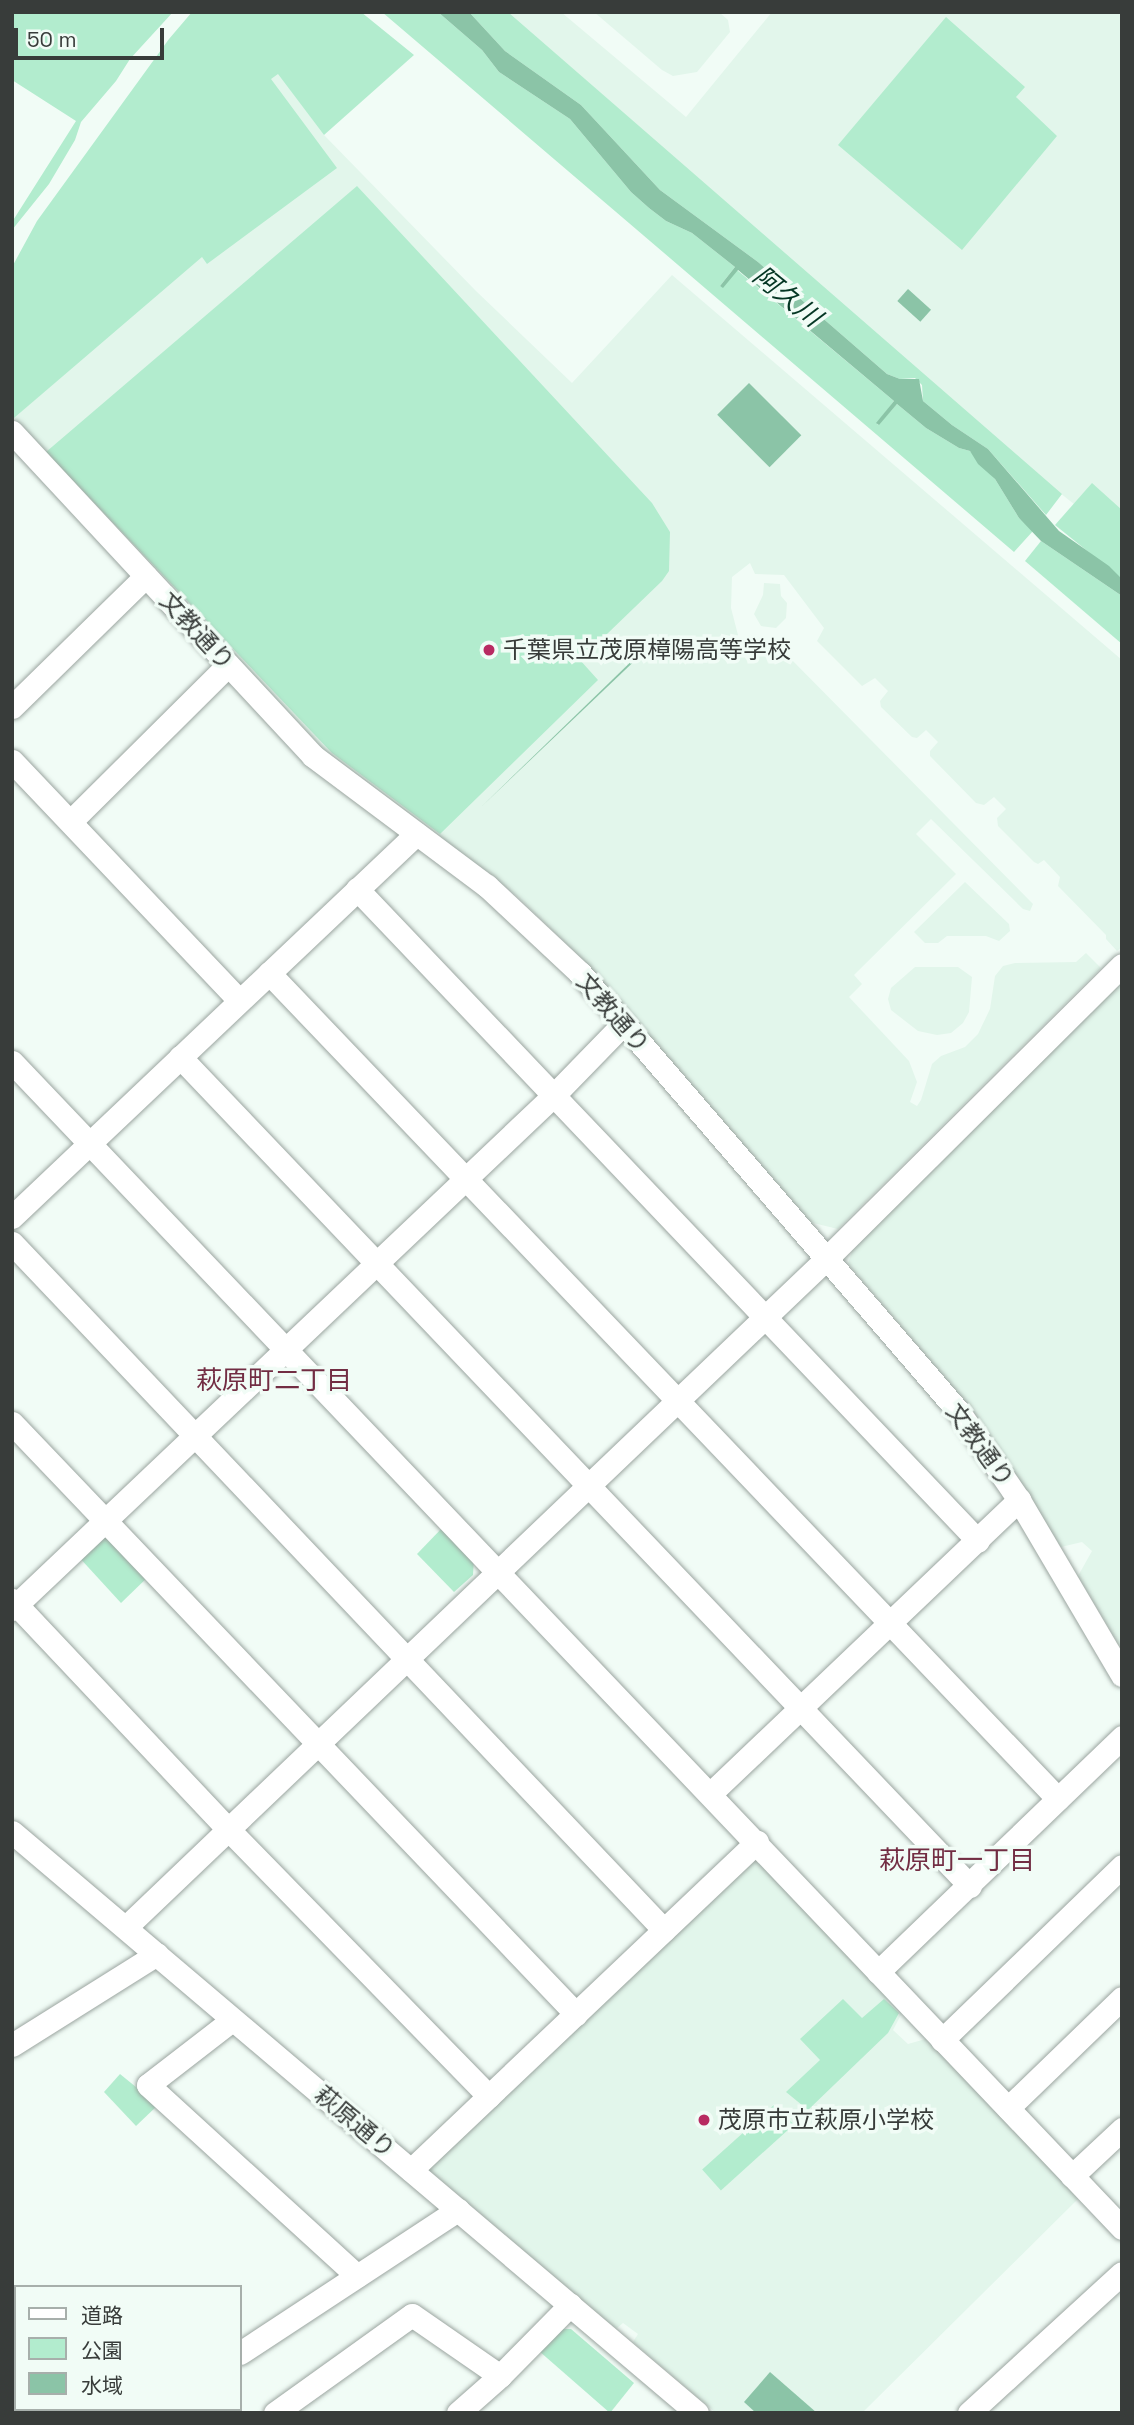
<!DOCTYPE html>
<html>
<head>
<meta charset="utf-8">
<style>
	body { margin:0 }
	#map { position:relative; width:1134px; height:2425px; overflow:hidden; background:#f1fcf6; font-family:"Space Grotesk","Noto Sans JP",sans-serif }
	div>[style] { position:absolute }
	.built>* { inset:0; background:#e2f6eb }
	.green>* { inset:0; background:#b2ecce; transform-origin:0 0 }
	.water>* { inset:0; background:#8bc4a7; transform-origin:0 0 }
	.roads { filter:drop-shadow(0 0 2px #9ba5a0) drop-shadow(0 0 2px #9ba5a0) }
	.minor>* { height:23px; margin:-11.5px; padding:0 11.5px; transform-origin:11.5px; border-radius:11.5px; background:#fff }
	.dots>* { width:19px; height:19px; translate:-50% -50%; box-sizing:border-box; border:4px solid #f1fcf6; border-radius:50% }
	span { translate:-50% -50%; white-space:nowrap; text-align:center; line-height:1.15; -webkit-text-stroke:7px #f1fcf6; paint-order:stroke }
	.street-label { font-size:24px; color:#383c3a }
	.poi-label { font-size:24px; color:#383c3a }
	.left { translate:0 -50%; text-align:left }
	.water-label { font-size:26px; color:#053724; font-style:italic }
	.neighbourhood-label { font-size:26px; color:#722d43 }
	.frame { position:absolute; inset:0; border:14px solid #383c3a; pointer-events:none }
	.legend { position:absolute; left:14px; top:2285px; width:228px; height:126px; box-sizing:border-box; background:#f1fcf6; border:2px solid #a7afab; margin:0; padding:9px 12px; list-style:none; font-size:21px; color:#383c3a }
	.legend li { display:flex; align-items:center; gap:14px; height:35px }
	.legend b { width:35px; border:2px solid #a7afab }
	.scale { position:absolute; left:14px; top:28px; width:150px; height:32px; box-sizing:border-box; border:4px solid #383c3a; border-top:0; padding-left:9px; font-size:21px; line-height:24px; white-space:nowrap; color:#383c3a; -webkit-text-stroke:5px #f1fcf6; paint-order:stroke }
</style>
</head>
<body>
<div id="map">
	<div class="built">
		<i style="clip-path:polygon(508px 12px,561px 12px,686px 117px,772px 12px,1122px 12px,1122px 542px,1036px 474px)"></i>
		<i style="clip-path:polygon(594px 12px,719px 12px,728px 20px,730px 32px,697px 72px,673px 76px,662px 70px)"></i>
		<i style="clip-path:polygon(278px 73px,324px 135px,476px 291px,572px 383px,672px 275px,1122px 660px,1122px 947px,1117px 951px,1106px 939px,1106px 935px,1058px 886px,1060px 877px,1044px 860px,1038px 864px,1034px 862px,998px 826px,997px 818px,1006px 809px,994px 797px,984px 805px,976px 803px,930px 756px,930px 751px,938px 742px,926px 730px,917px 738px,912px 737px,881px 707px,880px 701px,888px 691px,875px 678px,862px 686px,817px 641px,824px 628px,784px 575px,755px 574px,750px 563px,732px 577px,731px 608px,738px 635px,736px 648px,787px 655px,1033px 904px,1030px 911px,1023px 909px,931px 819px,916px 834px,956px 874px,854px 975px,862px 984px,849px 997px,909px 1061px,917px 1082px,910px 1102px,917px 1106px,921px 1100px,932px 1064px,941px 1056px,965px 1047px,978px 1034px,990px 1009px,995px 976px,1003px 966px,1015px 963px,1076px 962px,1086px 953px,1101px 968px,838px 1229px,805px 1221px,585px 962px,517px 896px,329px 755px,14px 418px,93px 349px,270px 79px)"></i>
		<i style="clip-path:polygon(764px 583px,780px 584px,781px 596px,787px 603px,786px 618px,776px 628px,761px 626px,754px 614px,763px 595px)"></i>
		<i style="clip-path:polygon(965px 882px,1009px 924px,1010px 931px,999px 941px,986px 936px,947px 936px,938px 943px,925px 943px,914px 932px)"></i>
		<i style="clip-path:polygon(915px 967px,958px 967px,972px 977px,969px 1012px,963px 1023px,951px 1033px,937px 1035px,918px 1031px,891px 1010px,888px 999px,891px 988px)"></i>
		<i style="clip-path:polygon(1122px 981px,1122px 1650px,1078px 1576px,1092px 1551px,1082px 1542px,1061px 1547px,968px 1405px,848px 1264px,853px 1248px)"></i>
		<i style="clip-path:polygon(759px 1856px,903px 2011px,893px 2030px,908px 2044px,929px 2038px,1081px 2196px,862px 2413px,716px 2413px,633px 2342px,638px 2334px,623px 2323px,616px 2329px,429px 2170px,428px 2160px,747px 1858px)"></i>
	</div>
	<div class="green">
		<i style="clip-path:polygon(12px 12px,173px 12px,130px 59px,116px 81px,81px 122px,75px 140px,49px 184px,12px 230px,12px 222px,76px 121px,12px 80px)"></i>
		<i style="clip-path:polygon(192px 12px,361px 12px,414px 55px,324px 135px,278px 74px,271px 79px,337px 168px,207px 264px,202px 257px,14px 418px,12px 267px,37px 221px,169px 39px)"></i>
		<i style="clip-path:polygon(382px 12px,438px 12px,482px 50px,499px 72px,570px 119px,631px 192px,649px 208px,666px 221px,692px 233px,735px 267px,720px 286px,723px 287px,737px 270px,894px 401px,877px 423px,878px 425px,897px 404px,926px 428px,959px 448px,970px 451px,995px 479px,1019px 518px,1033px 531px,1014px 552px)"></i>
		<i style="clip-path:polygon(469px 12px,508px 12px,1062px 494px,1046px 515px,988px 449px,952px 425px,923px 401px,922px 385px,915px 378px,900px 379px,887px 374px,758px 262px,660px 190px,581px 105px,505px 51px)"></i>
		<i style="clip-path:polygon(946px 17px,1025px 87px,1016px 97px,1057px 136px,962px 250px,838px 145px)"></i>
		<i style="clip-path:polygon(357px 186px,652px 503px,670px 532px,669px 571px,662px 581px,580px 660px,598px 680px,440px 834px,332px 753px,46px 452px)"></i>
		<i style="clip-path:polygon(1092px 483px,1122px 510px,1122px 579px,1055px 525px)"></i>
		<i style="clip-path:polygon(1041px 541px,1122px 596px,1122px 644px,1025px 561px)"></i>
		<i style="clip-path:polygon(443px 1527px,474px 1558px,473px 1575px,454px 1592px,417px 1554px)"></i>
		<i style="clip-path:polygon(100px 1532px,151px 1574px,121px 1603px,77px 1555px)"></i>
		<i style="clip-path:polygon(843px 1999px,862px 2018px,884px 1999px,899px 2013px,888px 2033px,808px 2110px,786px 2092px,820px 2060px,800px 2039px)"></i>
		<i style="clip-path:polygon(120px 2074px,158px 2105px,136px 2126px,104px 2092px)"></i>
		<i style="left:775px;top:2104px;width:28px;height:98px;rotate:48deg"></i>
		<i style="clip-path:polygon(560px 2329px,571px 2329px,634px 2383px,610px 2413px,539px 2351px)"></i>
	</div>
	<div class="water">
		<i style="clip-path:polygon(438px 12px,469px 12px,505px 51px,581px 105px,660px 190px,758px 262px,887px 374px,900px 379px,919px 379px,923px 401px,952px 425px,988px 449px,1059px 531px,1109px 566px,1122px 579px,1122px 596px,1041px 541px,1019px 518px,995px 479px,978px 464px,970px 451px,959px 448px,926px 428px,897px 404px,879px 425px,876px 423px,894px 401px,738px 270px,723px 288px,720px 286px,735px 267px,692px 233px,666px 221px,649px 208px,631px 192px,570px 119px,499px 72px,482px 50px)"></i>
		<i style="left:908px;top:289px;width:31px;height:16px;rotate:42deg"></i>
		<i style="left:749px;top:383px;width:74px;height:45px;rotate:45deg"></i>
		<i style="clip-path:polygon(644px 649px,646px 650px,480px 808px)"></i>
		<i style="clip-path:polygon(770px 2372px,817px 2413px,756px 2413px,744px 2402px)"></i>
	</div>
	<div class="roads">
		<div class="minor">
			<i style="left:12px;top:432px;width:442px;rotate:47.1deg"></i>
			<i style="left:313px;top:756px;width:217px;rotate:36.8deg"></i>
			<i style="left:487px;top:886px;width:127px;rotate:43.1deg"></i>
			<i style="left:580px;top:973px;width:580px;rotate:49.2deg"></i>
			<i style="left:959px;top:1412px;width:107px;rotate:55.7deg"></i>
			<i style="left:1019px;top:1500px;width:203px;rotate:59.5deg"></i>
			<i style="left:12px;top:707px;width:187px;rotate:-44.4deg"></i>
			<i style="left:12px;top:761px;width:330px;rotate:46.5deg"></i>
			<i style="left:71px;top:821px;width:221px;rotate:-44.8deg"></i>
			<i style="left:357px;top:889px;width:900px;rotate:46.39deg"></i>
			<i style="left:269px;top:973px;width:1142px;rotate:46.31deg"></i>
			<i style="left:180px;top:1057px;width:1145px;rotate:46.38deg"></i>
			<i style="left:12px;top:1062px;width:1610px;rotate:46.41deg"></i>
			<i style="left:12px;top:1217px;width:557px;rotate:-43.47deg"></i>
			<i style="left:12px;top:1243px;width:947px;rotate:46.5deg"></i>
			<i style="left:12px;top:1423px;width:817px;rotate:46.34deg"></i>
			<i style="left:12px;top:1600px;width:316px;rotate:46.7deg"></i>
			<i style="left:229px;top:1830px;width:372px;rotate:45.7deg"></i>
			<i style="left:12px;top:1609px;width:747px;rotate:-43.48deg"></i>
			<i style="left:554px;top:1095px;width:99px;rotate:-45.8deg"></i>
			<i style="left:710px;top:1794px;width:427px;rotate:-43.6deg"></i>
			<i style="left:12px;top:1832px;width:898px;rotate:40.3deg"></i>
			<i style="left:126px;top:1927px;width:968px;rotate:-43.66deg"></i>
			<i style="left:826px;top:1259px;width:417px;rotate:-44.8deg"></i>
			<i style="left:878px;top:1972px;width:339px;rotate:-43.9deg"></i>
			<i style="left:232px;top:2020px;width:106px;rotate:142.3deg"></i>
			<i style="left:148px;top:2085px;width:283px;rotate:42.4deg"></i>
			<i style="left:942px;top:2040px;width:250px;rotate:-44deg"></i>
			<i style="left:12px;top:2045px;width:171px;rotate:-32.1deg"></i>
			<i style="left:1008px;top:2108px;width:158px;rotate:-44deg"></i>
			<i style="left:411px;top:2170px;width:477px;rotate:-43.5deg"></i>
			<i style="left:1072px;top:2176px;width:69px;rotate:-43.2deg"></i>
			<i style="left:240px;top:2353px;width:261px;rotate:-33.3deg"></i>
			<i style="left:154px;top:2413px;width:5px;rotate:-53deg"></i>
			<i style="left:275px;top:2413px;width:168px;rotate:-35.6deg"></i>
			<i style="left:412px;top:2315px;width:107px;rotate:34.7deg"></i>
			<i style="left:458px;top:2413px;width:56px;rotate:-41.4deg"></i>
			<i style="left:500px;top:2376px;width:100px;rotate:-45.4deg"></i>
			<i style="left:969px;top:2413px;width:207px;rotate:-42.5deg"></i>
		</div>
	</div>
	<div class="dots">
		<i style="left:489px;top:650px;background:#b82b62"></i>
		<i style="left:704px;top:2120px;background:#b82b62"></i>
	</div>
	<div class="street-label">
		<span style="left:197px;top:631px;rotate:47deg">文教通り</span>
		<span style="left:613px;top:1013px;rotate:49deg">文教通り</span>
		<span style="left:980px;top:1445px;rotate:54deg">文教通り</span>
		<span style="left:355px;top:2122px;rotate:40deg">萩原通り</span>
	</div>
	<div class="poi-label">
		<span class="left" style="left:503px;top:650px">千葉県立茂原樟陽高等学校</span>
		<span class="left" style="left:718px;top:2120px">茂原市立萩原小学校</span>
	</div>
	<div class="water-label">
		<span style="left:787px;top:297px;rotate:39deg">阿久川</span>
	</div>
	<div class="neighbourhood-label">
		<span style="left:274px;top:1381px">萩原町二丁目</span>
		<span style="left:957px;top:1861px">萩原町一丁目</span>
	</div>
	<div class="frame"></div>
	<ul class="legend">
	<li><b style="height:9px;background:#fff"></b>道路</li>
	<li><b style="height:19px;background:#b2ecce"></b>公園</li>
	<li><b style="height:19px;background:#8bc4a7"></b>水域</li>
	</ul>
	<div class="scale">50 m</div>
</div>
</body>
</html>
